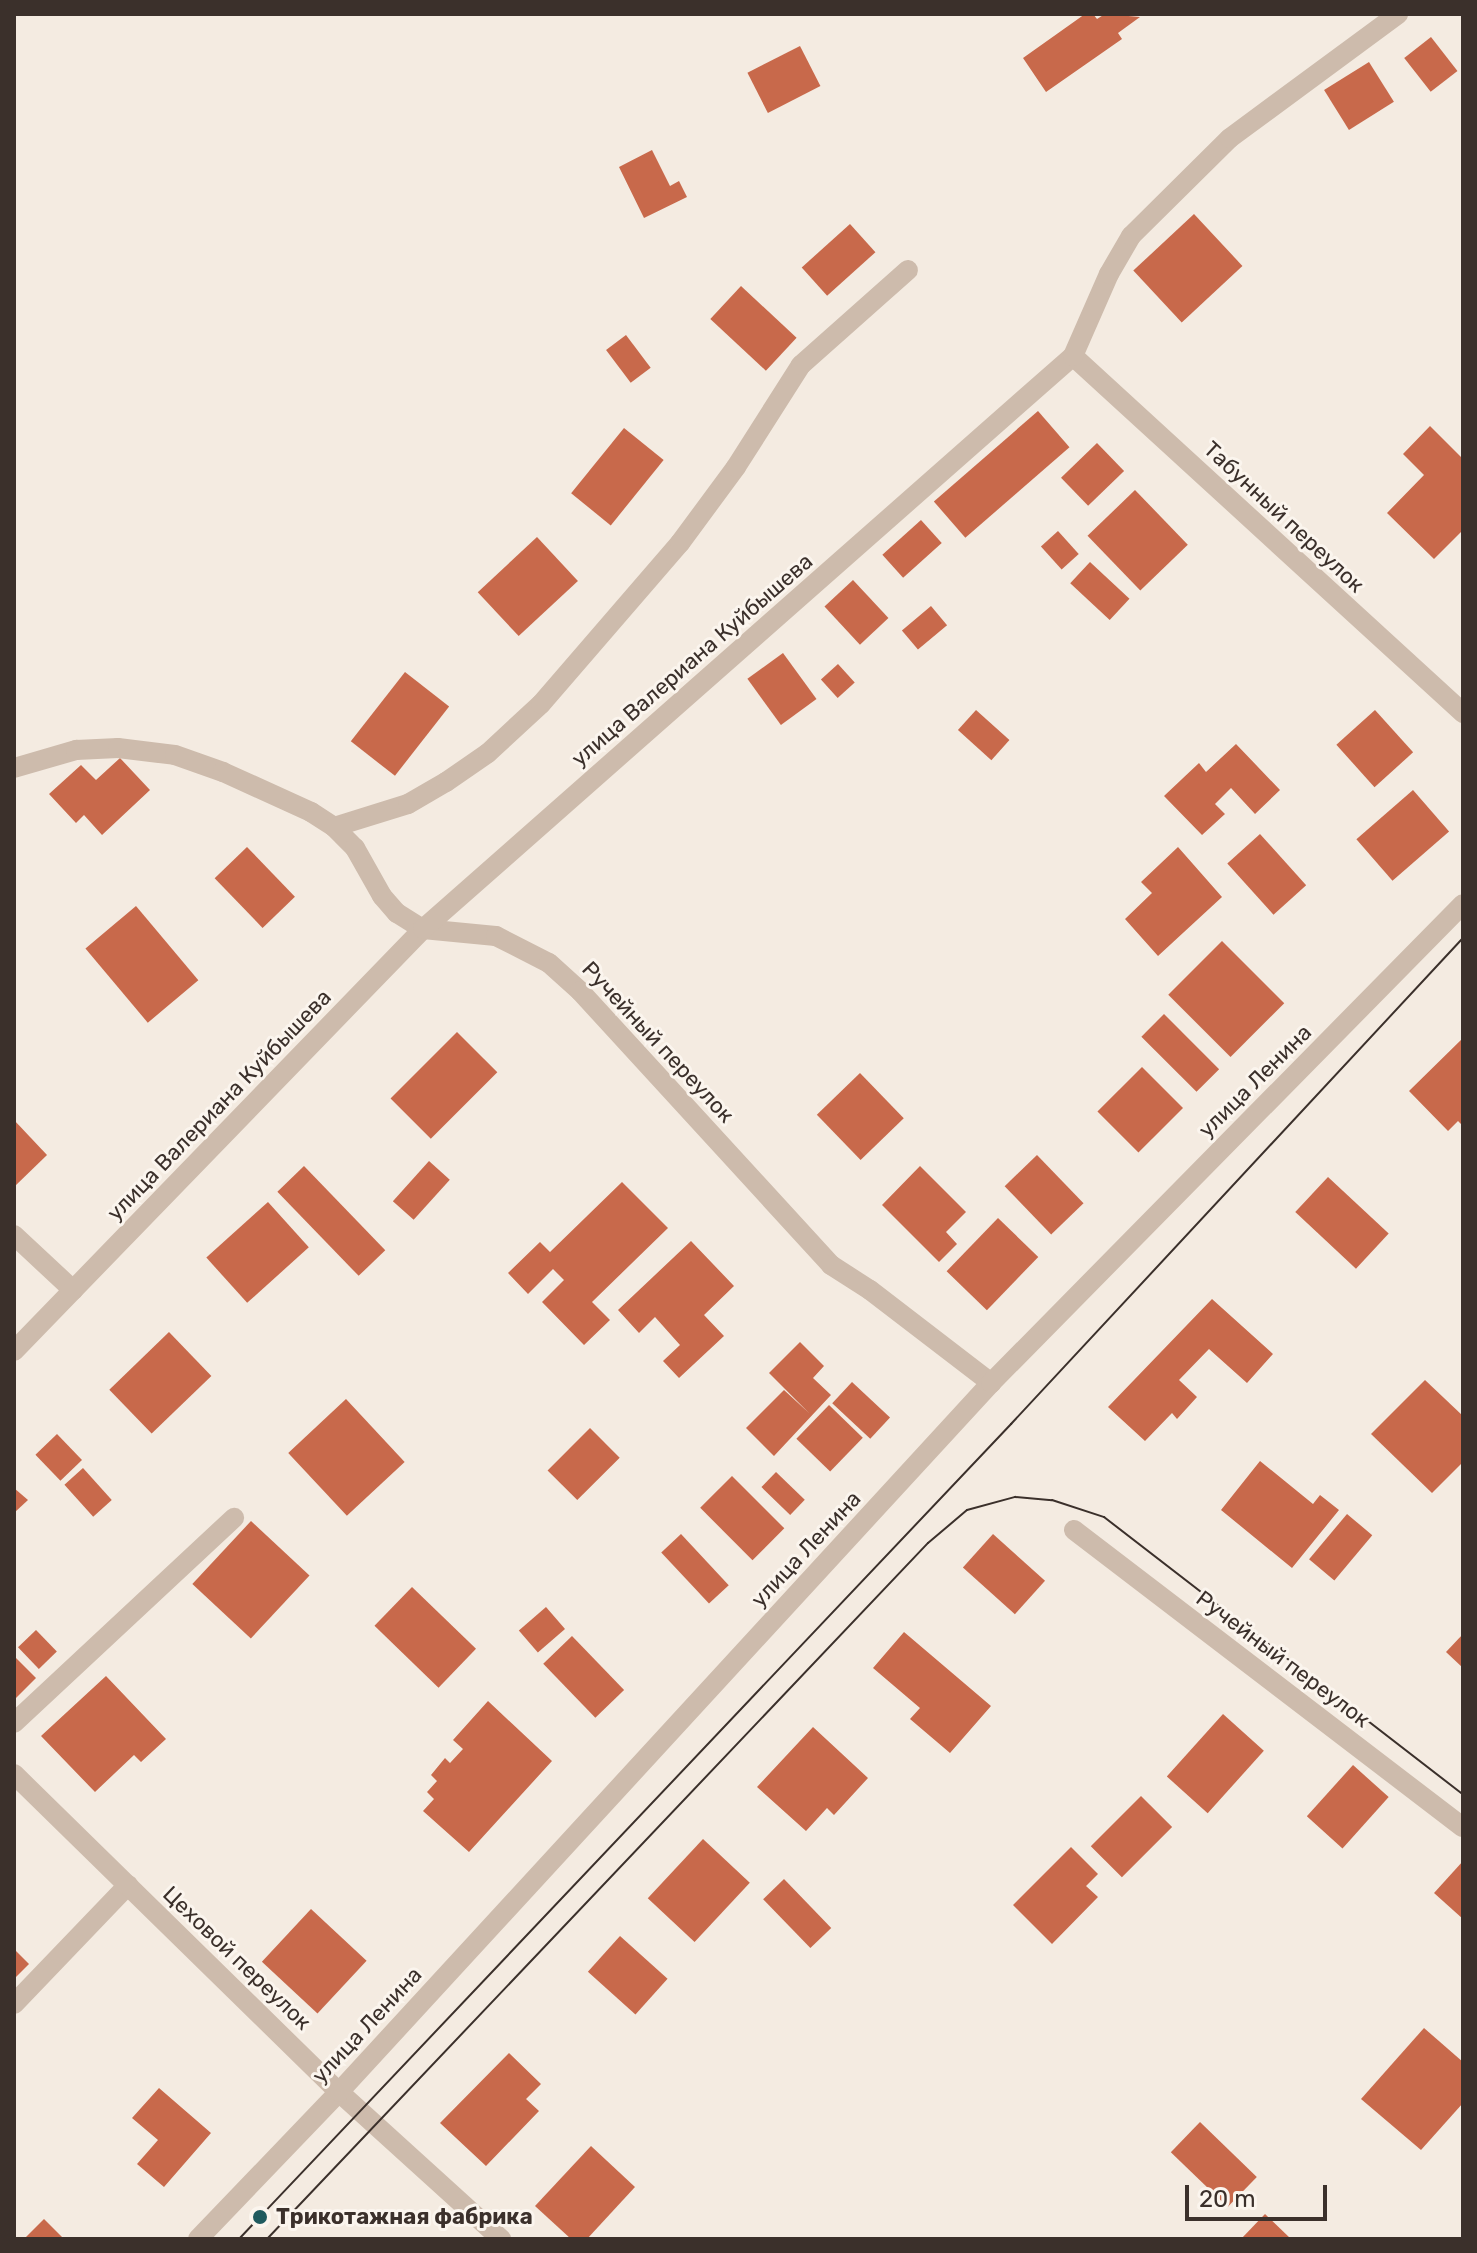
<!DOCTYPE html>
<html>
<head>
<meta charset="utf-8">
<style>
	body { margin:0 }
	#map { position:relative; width:1477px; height:2253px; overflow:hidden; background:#f4ebe1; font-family:Rubik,sans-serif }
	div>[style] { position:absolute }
	.building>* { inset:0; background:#c8694b; transform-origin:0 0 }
	.service>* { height:20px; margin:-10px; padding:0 10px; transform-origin:10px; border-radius:10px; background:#cdbbac }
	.minor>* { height:20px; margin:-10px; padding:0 10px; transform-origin:10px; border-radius:10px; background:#cdbbac }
	.tram>* { height:2px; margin:-1px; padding:0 1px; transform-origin:1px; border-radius:1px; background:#3b302b }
	.dots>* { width:22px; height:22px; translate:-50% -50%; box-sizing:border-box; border:4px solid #fbf5ee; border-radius:50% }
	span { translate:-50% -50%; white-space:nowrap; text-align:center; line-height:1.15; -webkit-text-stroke:6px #fbf5ee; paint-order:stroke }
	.street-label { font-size:22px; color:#3b302b }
	.poi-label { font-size:22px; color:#3b302b; font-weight:700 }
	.left { translate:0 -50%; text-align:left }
	.frame { position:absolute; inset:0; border:16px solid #3b302b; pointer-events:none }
	.scale { position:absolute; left:1185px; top:2185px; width:142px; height:36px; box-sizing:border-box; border:4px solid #3b302b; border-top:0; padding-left:10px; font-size:24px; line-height:28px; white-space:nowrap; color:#3b302b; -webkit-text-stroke:6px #fbf5ee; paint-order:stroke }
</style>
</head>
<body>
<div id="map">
	<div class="building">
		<i style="clip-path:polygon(1085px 14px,1093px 14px,1097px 19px,1105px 14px,1140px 17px,1118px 33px,1122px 39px,1046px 92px,1023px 58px)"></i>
		<i style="left:1431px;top:37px;width:43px;height:34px;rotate:52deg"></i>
		<i style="left:800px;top:46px;width:45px;height:59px;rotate:63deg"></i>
		<i style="left:1369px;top:62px;width:47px;height:53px;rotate:58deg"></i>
		<i style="clip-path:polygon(652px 150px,670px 186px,679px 181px,687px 197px,644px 218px,619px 167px)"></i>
		<i style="left:1194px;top:214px;width:71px;height:83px;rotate:47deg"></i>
		<i style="left:850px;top:224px;width:38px;height:65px;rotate:48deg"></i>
		<i style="left:741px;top:286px;width:76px;height:45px;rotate:43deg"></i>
		<i style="left:626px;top:335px;width:41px;height:25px;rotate:53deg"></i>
		<i style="left:1038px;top:411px;width:48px;height:138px;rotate:49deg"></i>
		<i style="clip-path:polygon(1430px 426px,1463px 459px,1463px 530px,1434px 559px,1387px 513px,1424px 475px,1403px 454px)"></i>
		<i style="left:624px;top:428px;width:51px;height:84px;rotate:39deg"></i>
		<i style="left:1097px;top:443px;width:39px;height:50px;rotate:46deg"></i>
		<i style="left:1135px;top:490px;width:76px;height:66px;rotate:46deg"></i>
		<i style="left:921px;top:520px;width:31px;height:52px;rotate:48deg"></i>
		<i style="left:1058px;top:531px;width:31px;height:23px;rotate:48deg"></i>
		<i style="left:537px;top:537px;width:60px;height:81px;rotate:47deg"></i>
		<i style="left:1090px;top:562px;width:54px;height:29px;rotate:43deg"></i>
		<i style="left:853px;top:580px;width:52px;height:39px;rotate:47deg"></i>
		<i style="left:931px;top:606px;width:25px;height:38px;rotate:50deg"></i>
		<i style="left:783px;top:653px;width:57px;height:44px;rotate:54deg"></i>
		<i style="left:838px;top:664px;width:25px;height:23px;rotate:48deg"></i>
		<i style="left:405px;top:672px;width:56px;height:88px;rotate:38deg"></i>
		<i style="left:976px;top:710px;width:45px;height:27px;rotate:42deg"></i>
		<i style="left:1375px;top:710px;width:57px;height:52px;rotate:48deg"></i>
		<i style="clip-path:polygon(1236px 744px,1280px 790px,1255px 814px,1231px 788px,1215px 804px,1225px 814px,1202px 835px,1164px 796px,1199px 763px,1206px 772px)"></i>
		<i style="clip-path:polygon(120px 758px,150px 790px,102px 835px,84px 815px,76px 823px,49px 794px,81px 765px,96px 780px)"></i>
		<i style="left:1413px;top:790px;width:55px;height:75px;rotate:49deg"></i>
		<i style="left:1260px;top:834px;width:69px;height:44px;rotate:48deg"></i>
		<i style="left:247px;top:847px;width:69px;height:45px;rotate:46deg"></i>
		<i style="clip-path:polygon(1178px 847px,1222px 897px,1158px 956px,1125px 919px,1152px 893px,1141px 882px)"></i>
		<i style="left:136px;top:906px;width:97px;height:66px;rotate:50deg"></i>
		<i style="left:1222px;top:941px;width:88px;height:76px;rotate:45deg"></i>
		<i style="left:1164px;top:1014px;width:78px;height:32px;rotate:45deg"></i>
		<i style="left:457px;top:1032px;width:57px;height:94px;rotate:45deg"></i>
		<i style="clip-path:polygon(1463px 1038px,1463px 1126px,1458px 1121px,1448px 1131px,1409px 1091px)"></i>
		<i style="left:1142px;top:1067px;width:58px;height:63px;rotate:45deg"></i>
		<i style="left:860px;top:1073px;width:63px;height:60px;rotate:46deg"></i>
		<i style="clip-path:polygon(14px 1120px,47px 1155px,14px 1187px)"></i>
		<i style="left:1037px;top:1155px;width:67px;height:45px;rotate:46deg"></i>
		<i style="left:429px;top:1161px;width:28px;height:54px;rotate:42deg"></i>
		<i style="left:304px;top:1166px;width:117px;height:37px;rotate:46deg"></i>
		<i style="clip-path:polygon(920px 1166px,966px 1212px,946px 1232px,957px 1244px,939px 1262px,882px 1205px)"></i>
		<i style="left:1328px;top:1177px;width:83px;height:48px;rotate:43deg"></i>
		<i style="clip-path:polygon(622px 1182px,668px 1228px,592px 1302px,610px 1320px,584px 1345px,542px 1302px,564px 1280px,553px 1269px,528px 1294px,508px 1273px,540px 1242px,550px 1252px)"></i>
		<i style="left:268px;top:1202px;width:61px;height:83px;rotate:48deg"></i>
		<i style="left:998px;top:1218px;width:56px;height:74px;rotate:44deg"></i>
		<i style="clip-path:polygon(691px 1241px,734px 1286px,704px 1315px,724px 1336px,679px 1378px,663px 1361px,680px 1345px,655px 1317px,639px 1333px,618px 1310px)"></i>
		<i style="clip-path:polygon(1212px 1299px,1273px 1354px,1247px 1383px,1209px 1349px,1179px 1380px,1197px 1397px,1177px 1419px,1172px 1413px,1145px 1441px,1108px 1407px)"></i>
		<i style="left:169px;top:1332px;width:61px;height:83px;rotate:46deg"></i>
		<i style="clip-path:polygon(800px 1342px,824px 1366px,813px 1378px,831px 1395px,774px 1456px,746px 1428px,784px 1390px,809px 1413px,769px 1373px)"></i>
		<i style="clip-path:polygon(1425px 1380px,1463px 1416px,1463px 1462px,1432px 1493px,1371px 1434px)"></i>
		<i style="left:852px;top:1382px;width:52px;height:29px;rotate:43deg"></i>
		<i style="left:346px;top:1399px;width:86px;height:79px;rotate:47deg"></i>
		<i style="left:829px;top:1405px;width:47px;height:47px;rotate:44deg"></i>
		<i style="left:590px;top:1428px;width:42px;height:60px;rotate:45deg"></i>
		<i style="left:57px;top:1434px;width:36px;height:30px;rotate:46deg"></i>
		<i style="clip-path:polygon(1260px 1461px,1313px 1504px,1320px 1495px,1339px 1510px,1292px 1568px,1221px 1510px)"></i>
		<i style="left:83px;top:1468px;width:43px;height:25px;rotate:48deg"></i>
		<i style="left:776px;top:1472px;width:40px;height:21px;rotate:44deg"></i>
		<i style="left:732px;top:1476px;width:74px;height:45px;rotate:45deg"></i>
		<i style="clip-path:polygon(14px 1488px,28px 1500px,14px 1513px)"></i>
		<i style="left:1347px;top:1514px;width:33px;height:59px;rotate:40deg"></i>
		<i style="left:251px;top:1521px;width:80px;height:86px;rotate:43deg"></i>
		<i style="left:681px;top:1534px;width:70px;height:27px;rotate:47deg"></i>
		<i style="left:993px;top:1534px;width:70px;height:45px;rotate:42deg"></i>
		<i style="left:412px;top:1587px;width:89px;height:54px;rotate:44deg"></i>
		<i style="left:546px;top:1607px;width:29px;height:36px;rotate:49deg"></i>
		<i style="left:36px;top:1630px;width:30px;height:25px;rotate:46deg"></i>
		<i style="clip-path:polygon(904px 1632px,991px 1706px,950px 1753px,910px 1719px,920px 1708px,873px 1668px)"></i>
		<i style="clip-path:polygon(1463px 1634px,1463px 1668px,1446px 1652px)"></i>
		<i style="left:572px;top:1636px;width:75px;height:40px;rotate:46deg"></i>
		<i style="clip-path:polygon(14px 1656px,36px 1678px,14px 1700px)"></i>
		<i style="clip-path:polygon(106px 1676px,166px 1739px,141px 1762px,134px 1755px,95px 1792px,41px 1736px)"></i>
		<i style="clip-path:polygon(488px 1701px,552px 1761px,469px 1852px,423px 1811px,434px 1799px,427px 1792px,437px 1781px,431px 1775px,445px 1758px,450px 1763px,463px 1749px,453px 1740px)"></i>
		<i style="left:1223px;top:1714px;width:55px;height:84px;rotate:42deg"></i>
		<i style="clip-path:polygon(813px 1727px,868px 1778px,834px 1815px,827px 1808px,806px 1831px,757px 1787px)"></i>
		<i style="left:1353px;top:1765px;width:48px;height:69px;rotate:42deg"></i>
		<i style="left:1141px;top:1796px;width:44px;height:71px;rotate:45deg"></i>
		<i style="left:703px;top:1839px;width:64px;height:81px;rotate:43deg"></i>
		<i style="clip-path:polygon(1071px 1847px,1098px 1874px,1086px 1886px,1098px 1897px,1052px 1944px,1013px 1905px)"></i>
		<i style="clip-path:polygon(1463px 1861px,1463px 1919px,1434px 1893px)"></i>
		<i style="left:784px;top:1879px;width:68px;height:29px;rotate:46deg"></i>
		<i style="left:311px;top:1909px;width:76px;height:72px;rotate:43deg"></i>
		<i style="left:620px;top:1936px;width:64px;height:48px;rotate:42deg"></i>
		<i style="clip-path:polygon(14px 1949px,29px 1964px,14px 1979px)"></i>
		<i style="clip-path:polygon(1424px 2028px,1463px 2062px,1463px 2103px,1421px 2150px,1361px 2099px)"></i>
		<i style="clip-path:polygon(509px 2053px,541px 2084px,526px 2099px,539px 2111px,486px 2166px,440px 2123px)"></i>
		<i style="clip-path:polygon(159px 2088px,211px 2133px,164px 2187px,137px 2164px,158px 2140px,132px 2118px)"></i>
		<i style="left:1200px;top:2122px;width:79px;height:42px;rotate:44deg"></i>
		<i style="clip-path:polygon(591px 2146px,635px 2187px,587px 2239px,571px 2239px,535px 2206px)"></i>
		<i style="clip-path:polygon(1265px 2214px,1291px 2239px,1241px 2239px)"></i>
		<i style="clip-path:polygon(44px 2219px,64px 2239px,24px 2239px)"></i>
	</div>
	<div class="service">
		<i style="left:334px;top:827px;width:77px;rotate:-17.3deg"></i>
		<i style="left:408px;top:804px;width:44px;rotate:-30.1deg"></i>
		<i style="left:446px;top:782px;width:51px;rotate:-34.6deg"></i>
		<i style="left:488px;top:753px;width:72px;rotate:-42.8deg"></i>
		<i style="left:541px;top:704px;width:213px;rotate:-49.2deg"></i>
		<i style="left:680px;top:543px;width:94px;rotate:-53.6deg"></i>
		<i style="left:736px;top:467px;width:121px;rotate:-57.5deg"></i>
		<i style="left:801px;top:365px;width:143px;rotate:-41.6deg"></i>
		<i style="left:14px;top:1235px;width:81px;rotate:43deg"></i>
		<i style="left:14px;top:1723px;width:301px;rotate:-43deg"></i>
		<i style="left:14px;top:2004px;width:165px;rotate:-46.2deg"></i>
	</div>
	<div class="minor">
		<i style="left:1073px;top:356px;width:529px;rotate:42.47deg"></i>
		<i style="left:14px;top:768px;width:65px;rotate:-16.2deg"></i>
		<i style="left:76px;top:750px;width:42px;rotate:-2.7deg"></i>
		<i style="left:118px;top:748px;width:57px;rotate:7deg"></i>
		<i style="left:175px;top:755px;width:51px;rotate:19.5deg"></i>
		<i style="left:223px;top:772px;width:97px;rotate:24.4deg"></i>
		<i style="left:311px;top:812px;width:27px;rotate:33deg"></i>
		<i style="left:334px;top:827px;width:30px;rotate:45deg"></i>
		<i style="left:355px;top:848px;width:55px;rotate:60.6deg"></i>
		<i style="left:382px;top:896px;width:23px;rotate:49deg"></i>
		<i style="left:397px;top:913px;width:31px;rotate:32deg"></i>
		<i style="left:423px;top:929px;width:73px;rotate:5.5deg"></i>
		<i style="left:496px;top:936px;width:59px;rotate:27deg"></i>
		<i style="left:549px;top:963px;width:42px;rotate:42.1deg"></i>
		<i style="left:580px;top:991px;width:372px;rotate:47.5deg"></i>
		<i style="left:831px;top:1265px;width:46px;rotate:32.7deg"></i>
		<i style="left:870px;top:1290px;width:153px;rotate:37.5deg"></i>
		<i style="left:14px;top:1351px;width:588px;rotate:-45.9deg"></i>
		<i style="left:423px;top:929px;width:867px;rotate:-41.4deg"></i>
		<i style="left:1073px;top:356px;width:90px;rotate:-66.3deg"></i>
		<i style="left:1109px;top:274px;width:44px;rotate:-59.9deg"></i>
		<i style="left:1131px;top:236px;width:139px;rotate:-44.7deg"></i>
		<i style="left:1230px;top:138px;width:209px;rotate:-36.4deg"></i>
		<i style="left:1074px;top:1530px;width:489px;rotate:37.4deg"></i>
		<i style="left:14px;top:1774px;width:455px;rotate:44.4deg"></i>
		<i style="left:339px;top:2092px;width:219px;rotate:42.2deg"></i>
		<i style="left:198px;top:2239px;width:204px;rotate:-46.2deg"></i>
		<i style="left:339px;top:2092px;width:963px;rotate:-47.4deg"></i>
		<i style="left:991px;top:1383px;width:672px;rotate:-45.42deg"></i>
	</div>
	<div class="tram">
		<i style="left:239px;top:2239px;width:1123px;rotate:-46.55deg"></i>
		<i style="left:1011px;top:1424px;width:664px;rotate:-47.08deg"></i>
		<i style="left:267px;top:2239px;width:960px;rotate:-46.48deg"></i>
		<i style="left:928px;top:1543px;width:51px;rotate:-40.2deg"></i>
		<i style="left:967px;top:1510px;width:50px;rotate:-15.2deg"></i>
		<i style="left:1015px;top:1497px;width:37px;rotate:5deg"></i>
		<i style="left:1052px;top:1500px;width:55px;rotate:18.1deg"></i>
		<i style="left:1104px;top:1517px;width:453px;rotate:37.7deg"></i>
	</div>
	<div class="dots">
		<i style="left:260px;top:2217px;background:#1f5a5e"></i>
	</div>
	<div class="street-label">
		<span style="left:1284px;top:517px;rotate:43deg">Табунный переулок</span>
		<span style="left:692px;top:660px;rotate:-41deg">улица Валериана Куйбышева</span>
		<span style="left:658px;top:1042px;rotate:47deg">Ручейный переулок</span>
		<span style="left:1255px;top:1081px;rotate:-45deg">улица Ленина</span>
		<span style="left:219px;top:1105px;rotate:-46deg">улица Валериана Куйбышева</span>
		<span style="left:806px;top:1549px;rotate:-47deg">улица Ленина</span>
		<span style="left:1283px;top:1659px;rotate:37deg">Ручейный переулок</span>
		<span style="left:237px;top:1958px;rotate:44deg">Цеховой переулок</span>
		<span style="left:367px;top:2025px;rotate:-47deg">улица Ленина</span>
	</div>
	<div class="poi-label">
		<span class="left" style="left:276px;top:2217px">Трикотажная фабрика</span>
	</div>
	<div class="frame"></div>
	<div class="scale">20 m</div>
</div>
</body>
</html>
